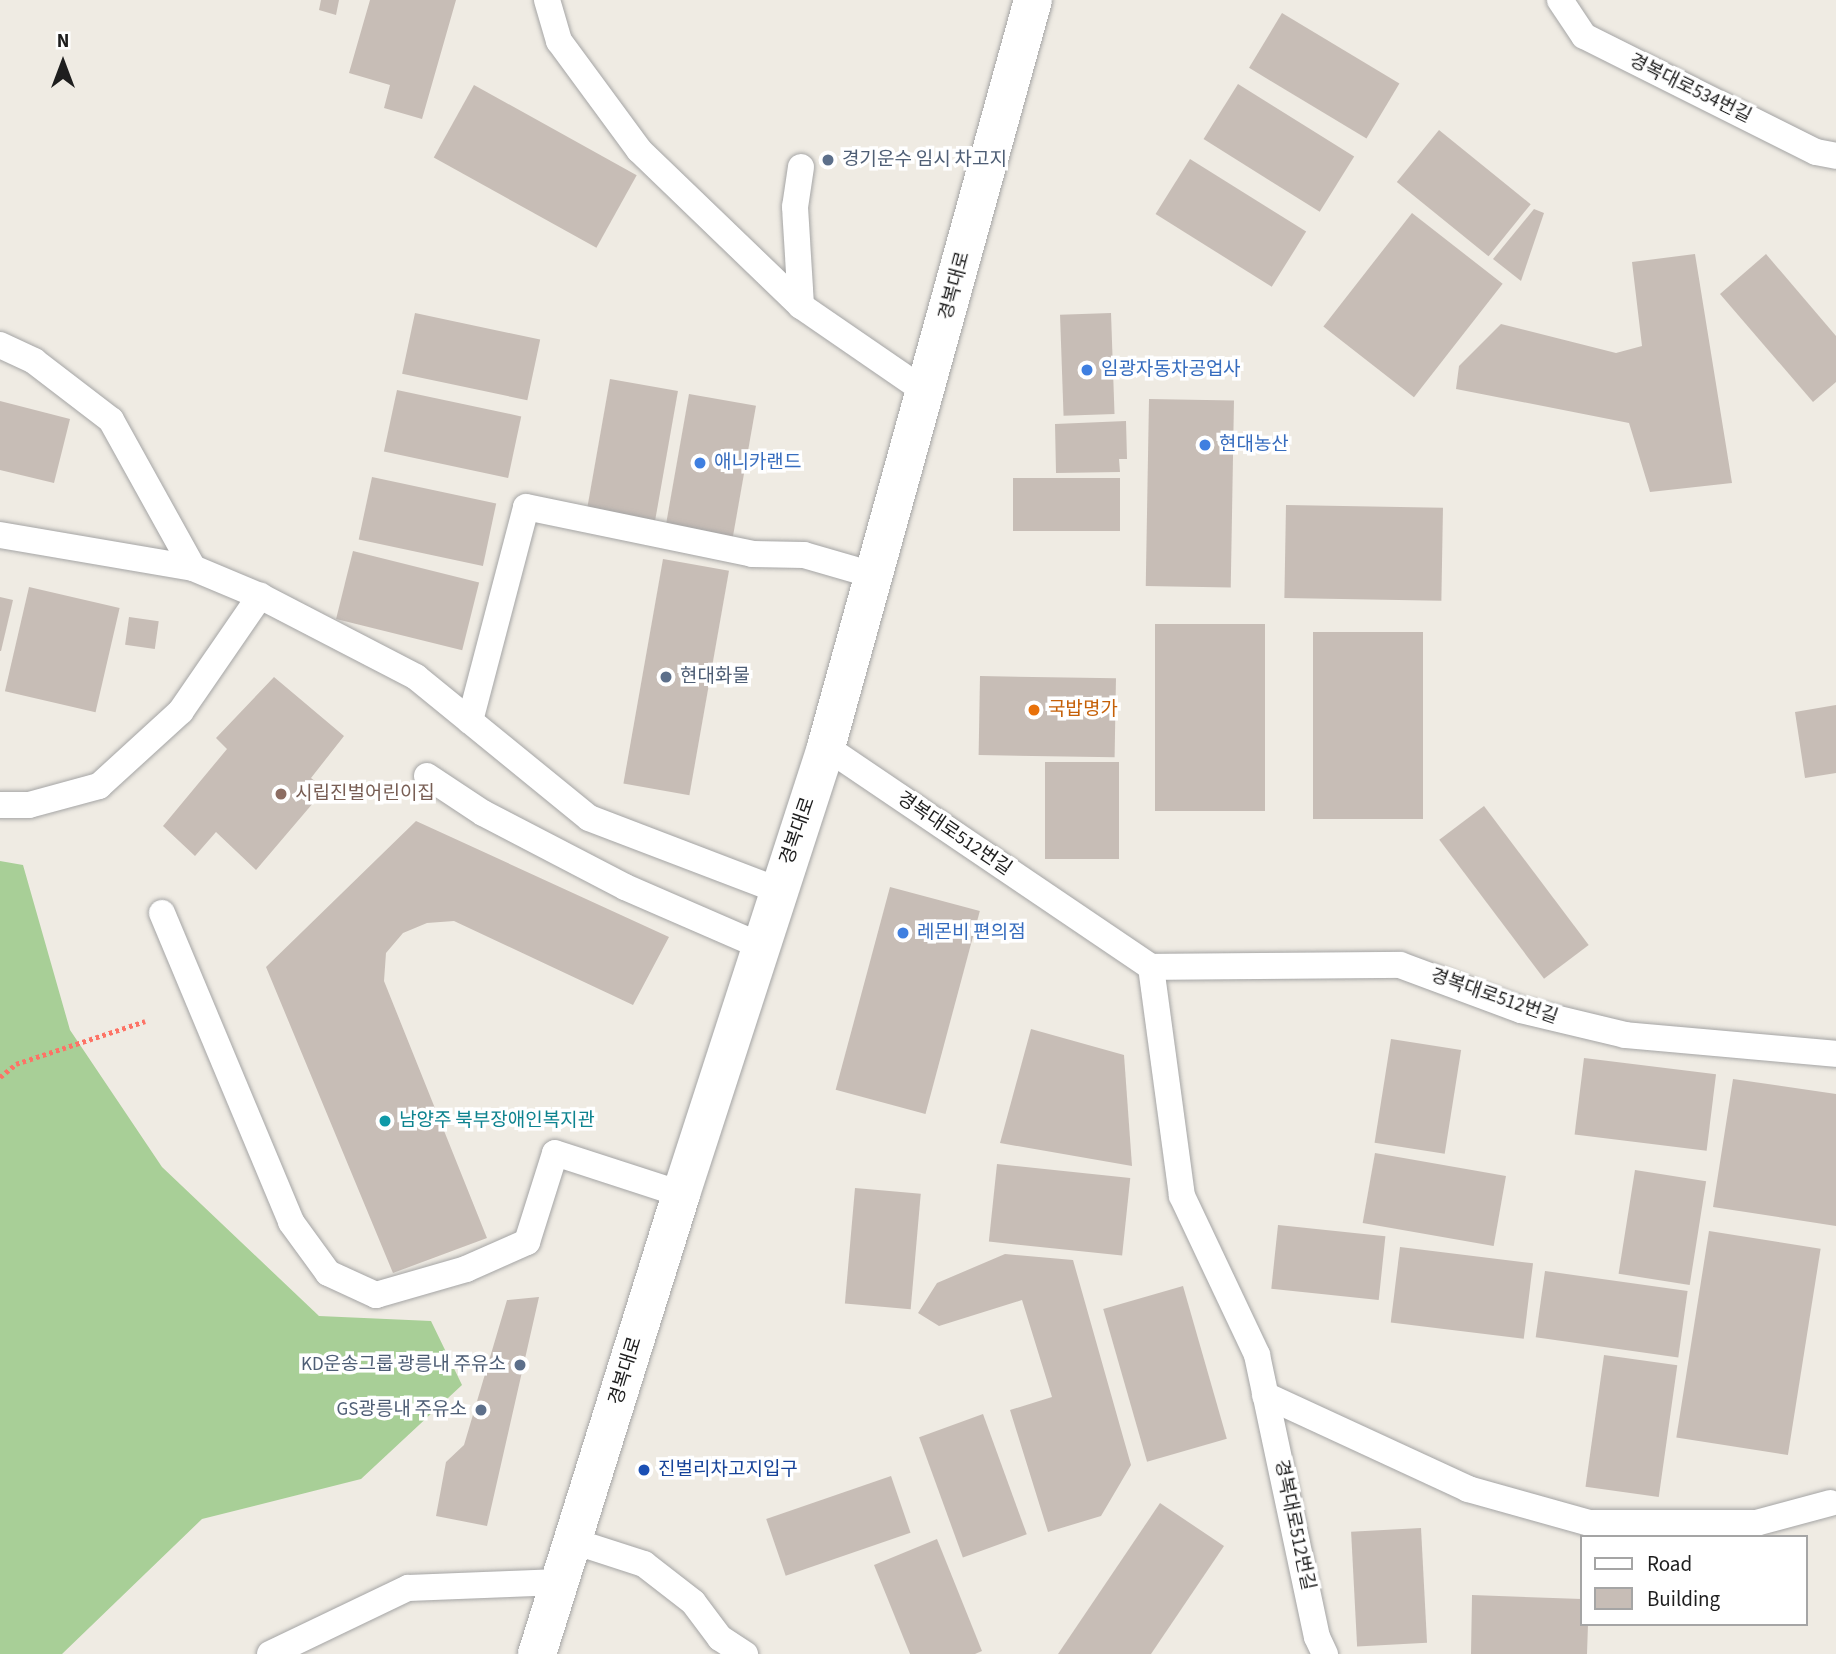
<!DOCTYPE html>
<html>
<head>
<meta charset="utf-8">
<style>
	body { margin:0 }
	#map { position:relative; width:1836px; height:1654px; overflow:hidden; background:#efebe3; font-family:"Source Sans 3","Noto Sans KR",sans-serif }
	div>[style] { position:absolute }
	.forest>* { inset:0; background:#a8cf97 }
	.building>* { inset:0; background:#c7bdb6; transform-origin:0 0 }
	.path>* { height:4.5px; margin-top:-2.25px; transform-origin:0; background:repeating-linear-gradient(90deg,#fd7366 0 3.5px,transparent 0 7px) }
	.roads { filter:drop-shadow(0 0 2px #a5a5a5) drop-shadow(0 0 2px #a5a5a5) }
	.service>* { height:26px; margin:-13px; padding:0 13px; transform-origin:13px; border-radius:13px; background:#fff }
	.tertiary>* { height:38px; margin:-19px; padding:0 19px; transform-origin:19px; border-radius:19px; background:#fff }
	.dots>* { width:19px; height:19px; translate:-50% -50%; box-sizing:border-box; border:4px solid #fff; border-radius:50% }
	span { translate:-50% -50%; white-space:nowrap; text-align:center; line-height:1.15; -webkit-text-stroke:7px #fff; paint-order:stroke }
	.street-label { font-size:19px; color:#1e1e1e }
	.service-label { font-size:19px; color:#4e5e75 }
	.left { translate:0 -50%; text-align:left }
	.right { translate:-100% -50%; text-align:right }
	.shop-label { font-size:19px; color:#366cbe }
	.food-label { font-size:19px; color:#c56008 }
	.education-label { font-size:19px; color:#785e54 }
	.culture-label { font-size:19px; color:#0d838f }
	.transit-label { font-size:19px; color:#164399 }
	.legend { position:absolute; left:1580px; top:1535px; width:228px; height:91px; box-sizing:border-box; background:#fff; border:2px solid #a5a5a5; margin:0; padding:9px 12px; list-style:none; font-size:21px; color:#1e1e1e }
	.legend li { display:flex; align-items:center; gap:14px; height:35px }
	.legend b { width:35px; border:2px solid #a5a5a5 }
	.north { position:absolute; left:28px; top:28px; width:70px; height:70px; -webkit-text-stroke:5px #fff; paint-order:stroke; rotate:0deg; font-size:19px; font-weight:700; line-height:28px; text-align:center; color:#1e1e1e }
	.north::after { content:''; display:block; margin:auto; width:24px; height:32px; background:#1e1e1e; clip-path:polygon(50% 0,100% 100%,50% 72%,0 100%) }
</style>
</head>
<body>
<div id="map">
	<div class="forest">
		<i style="clip-path:polygon(0 861px,23px 865px,70px 1030px,162px 1167px,319px 1316px,431px 1321px,462px 1385px,361px 1479px,202px 1519px,62px 1654px,0 1654px)"></i>
	</div>
	<div class="building">
		<i style="clip-path:polygon(321px 0,339px 0,336px 15px,319px 10px)"></i>
		<i style="clip-path:polygon(370px 0,456px 0,422px 119px,384px 108px,390px 85px,349px 73px)"></i>
		<i style="left:1282px;top:13px;width:137px;height:64px;rotate:31deg"></i>
		<i style="left:1238px;top:84px;width:137px;height:65px;rotate:32deg"></i>
		<i style="left:474px;top:85px;width:186px;height:83px;rotate:29deg"></i>
		<i style="left:1439px;top:130px;width:118px;height:67px;rotate:39deg"></i>
		<i style="left:1190px;top:159px;width:137px;height:65px;rotate:32deg"></i>
		<i style="clip-path:polygon(1534px 209px,1544px 213px,1521px 281px,1493px 259px)"></i>
		<i style="left:1412px;top:213px;width:115px;height:144px;rotate:38deg"></i>
		<i style="clip-path:polygon(1695px 254px,1732px 483px,1650px 492px,1629px 423px,1456px 389px,1459px 366px,1501px 324px,1616px 353px,1642px 346px,1632px 262px)"></i>
		<i style="clip-path:polygon(1766px 254px,1836px 336px,1836px 382px,1813px 402px,1720px 294px)"></i>
		<i style="left:415px;top:313px;width:128px;height:62px;rotate:12deg"></i>
		<i style="left:1111px;top:313px;width:101px;height:51px;rotate:88deg"></i>
		<i style="left:610px;top:379px;width:69px;height:133px;rotate:10deg"></i>
		<i style="left:397px;top:390px;width:127px;height:63px;rotate:12deg"></i>
		<i style="left:689px;top:394px;width:68px;height:133px;rotate:10deg"></i>
		<i style="left:1149px;top:399px;width:85px;height:187px;rotate:1deg"></i>
		<i style="clip-path:polygon(0 401px,70px 419px,54px 483px,0 470px)"></i>
		<i style="clip-path:polygon(1126px 421px,1127px 459px,1119px 459px,1120px 472px,1056px 473px,1055px 424px)"></i>
		<i style="left:372px;top:477px;width:127px;height:64px;rotate:12deg"></i>
		<i style="left:1013px;top:478px;width:107px;height:53px"></i>
		<i style="left:1286px;top:505px;width:157px;height:93px;rotate:1deg"></i>
		<i style="left:353px;top:551px;width:130px;height:70px;rotate:14deg"></i>
		<i style="left:663px;top:559px;width:67px;height:228px;rotate:10deg"></i>
		<i style="left:29px;top:587px;width:93px;height:107px;rotate:13deg"></i>
		<i style="clip-path:polygon(0 597px,13px 600px,1px 651px,0 651px)"></i>
		<i style="left:129px;top:617px;width:30px;height:28px;rotate:8deg"></i>
		<i style="left:1155px;top:624px;width:110px;height:187px"></i>
		<i style="left:1313px;top:632px;width:110px;height:187px"></i>
		<i style="left:980px;top:676px;width:136px;height:79px;rotate:1deg"></i>
		<i style="clip-path:polygon(274px 677px,344px 736px,311px 778px,325px 789px,256px 870px,216px 832px,195px 856px,163px 826px,227px 749px,216px 738px)"></i>
		<i style="clip-path:polygon(1836px 705px,1836px 773px,1805px 778px,1795px 712px)"></i>
		<i style="left:1045px;top:762px;width:74px;height:97px"></i>
		<i style="left:1484px;top:806px;width:174px;height:56px;rotate:53deg"></i>
		<i style="clip-path:polygon(416px 821px,669px 937px,633px 1005px,454px 921px,427px 923px,403px 933px,386px 953px,384px 981px,487px 1238px,393px 1273px,266px 967px)"></i>
		<i style="left:890px;top:887px;width:93px;height:210px;rotate:15deg"></i>
		<i style="clip-path:polygon(1031px 1029px,1124px 1055px,1132px 1166px,1000px 1143px)"></i>
		<i style="left:1391px;top:1039px;width:71px;height:105px;rotate:9deg"></i>
		<i style="left:1584px;top:1058px;width:133px;height:77px;rotate:7deg"></i>
		<i style="clip-path:polygon(1733px 1079px,1836px 1094px,1836px 1226px,1713px 1207px)"></i>
		<i style="left:1375px;top:1153px;width:133px;height:71px;rotate:10deg"></i>
		<i style="left:997px;top:1164px;width:134px;height:78px;rotate:6deg"></i>
		<i style="left:1635px;top:1170px;width:72px;height:105px;rotate:9deg"></i>
		<i style="left:855px;top:1188px;width:66px;height:116px;rotate:5deg"></i>
		<i style="left:1278px;top:1225px;width:108px;height:64px;rotate:6deg"></i>
		<i style="left:1709px;top:1231px;width:113px;height:209px;rotate:9deg"></i>
		<i style="left:1400px;top:1247px;width:134px;height:76px;rotate:7deg"></i>
		<i style="clip-path:polygon(1005px 1254px,1073px 1260px,1131px 1465px,1101px 1516px,1048px 1532px,1010px 1410px,1052px 1397px,1022px 1300px,939px 1326px,918px 1313px,937px 1283px)"></i>
		<i style="left:1545px;top:1271px;width:144px;height:67px;rotate:8deg"></i>
		<i style="left:1183px;top:1286px;width:159px;height:83px;rotate:74deg"></i>
		<i style="clip-path:polygon(539px 1297px,487px 1526px,436px 1516px,446px 1462px,464px 1445px,507px 1300px)"></i>
		<i style="left:1604px;top:1355px;width:74px;height:133px;rotate:8deg"></i>
		<i style="left:983px;top:1414px;width:128px;height:68px;rotate:70deg"></i>
		<i style="left:891px;top:1476px;width:60px;height:132px;rotate:71deg"></i>
		<i style="clip-path:polygon(1160px 1503px,1224px 1546px,1151px 1654px,1058px 1654px)"></i>
		<i style="left:1421px;top:1528px;width:115px;height:70px;rotate:87deg"></i>
		<i style="clip-path:polygon(937px 1539px,982px 1651px,975px 1654px,910px 1654px,874px 1565px)"></i>
		<i style="clip-path:polygon(1472px 1595px,1582px 1599px,1582px 1624px,1588px 1624px,1587px 1654px,1471px 1654px)"></i>
	</div>
	<div class="path">
		<i style="left:0;top:1077px;width:21px;rotate:-39deg"></i>
		<i style="left:16px;top:1064px;width:136px;rotate:-18.4deg"></i>
	</div>
	<div class="roads">
		<div class="service">
			<i style="left:547px;top:0;width:43px;rotate:73.7deg"></i>
			<i style="left:559px;top:41px;width:135px;rotate:53.7deg"></i>
			<i style="left:639px;top:150px;width:225px;rotate:43.9deg"></i>
			<i style="left:801px;top:306px;width:152px;rotate:34.5deg"></i>
			<i style="left:1560px;top:0;width:43px;rotate:56.3deg"></i>
			<i style="left:1584px;top:36px;width:259px;rotate:26.6deg"></i>
			<i style="left:1816px;top:152px;width:20px;rotate:11deg"></i>
			<i style="left:801px;top:167px;width:40px;rotate:98.5deg"></i>
			<i style="left:795px;top:207px;width:99px;rotate:86.5deg"></i>
			<i style="left:0;top:345px;width:38px;rotate:25deg"></i>
			<i style="left:34px;top:361px;width:97px;rotate:37.5deg"></i>
			<i style="left:111px;top:420px;width:169px;rotate:61deg"></i>
			<i style="left:0;top:535px;width:196px;rotate:9.7deg"></i>
			<i style="left:193px;top:568px;width:73px;rotate:22.7deg"></i>
			<i style="left:260px;top:596px;width:176px;rotate:27.4deg"></i>
			<i style="left:416px;top:677px;width:223px;rotate:39.2deg"></i>
			<i style="left:589px;top:818px;width:202px;rotate:20.9deg"></i>
			<i style="left:470px;top:721px;width:221px;rotate:-75.3deg"></i>
			<i style="left:526px;top:507px;width:231px;rotate:11.7deg"></i>
			<i style="left:752px;top:554px;width:52px;rotate:1.1deg"></i>
			<i style="left:804px;top:555px;width:72px;rotate:16.2deg"></i>
			<i style="left:826px;top:747px;width:392px;rotate:34.1deg"></i>
			<i style="left:1151px;top:967px;width:231px;rotate:82.3deg"></i>
			<i style="left:1182px;top:1196px;width:176px;rotate:64.7deg"></i>
			<i style="left:1257px;top:1355px;width:288px;rotate:78deg"></i>
			<i style="left:1317px;top:1637px;width:19px;rotate:65deg"></i>
			<i style="left:427px;top:776px;width:67px;rotate:33.5deg"></i>
			<i style="left:483px;top:813px;width:160px;rotate:27.5deg"></i>
			<i style="left:625px;top:887px;width:148px;rotate:23.5deg"></i>
			<i style="left:0;top:805px;width:29px"></i>
			<i style="left:29px;top:805px;width:73px;rotate:-15.2deg"></i>
			<i style="left:99px;top:786px;width:111px;rotate:-42.4deg"></i>
			<i style="left:181px;top:711px;width:140px;rotate:-55.5deg"></i>
			<i style="left:162px;top:913px;width:335px;rotate:67.3deg"></i>
			<i style="left:291px;top:1222px;width:63px;rotate:54deg"></i>
			<i style="left:328px;top:1273px;width:53px;rotate:24.6deg"></i>
			<i style="left:376px;top:1295px;width:94px;rotate:-16.1deg"></i>
			<i style="left:466px;top:1269px;width:67px;rotate:-23.9deg"></i>
			<i style="left:527px;top:1242px;width:93px;rotate:-72.5deg"></i>
			<i style="left:555px;top:1153px;width:133px;rotate:18deg"></i>
			<i style="left:1151px;top:967px;width:249px;rotate:-0.5deg"></i>
			<i style="left:1400px;top:965px;width:129px;rotate:20.4deg"></i>
			<i style="left:1521px;top:1010px;width:107px;rotate:13.5deg"></i>
			<i style="left:1625px;top:1035px;width:212px;rotate:5.1deg"></i>
			<i style="left:1265px;top:1395px;width:224px;rotate:24.8deg"></i>
			<i style="left:1468px;top:1489px;width:127px;rotate:15.6deg"></i>
			<i style="left:1590px;top:1523px;width:166px"></i>
			<i style="left:1756px;top:1523px;width:77px;rotate:-15.1deg"></i>
			<i style="left:573px;top:1541px;width:75px;rotate:17.9deg"></i>
			<i style="left:644px;top:1564px;width:62px;rotate:37.8deg"></i>
			<i style="left:693px;top:1602px;width:45px;rotate:53.1deg"></i>
			<i style="left:720px;top:1638px;width:30px;rotate:33deg"></i>
			<i style="left:270px;top:1654px;width:153px;rotate:-25.6deg"></i>
			<i style="left:408px;top:1588px;width:152px;rotate:-2.3deg"></i>
		</div>
		<div class="tertiary">
			<i style="left:537px;top:1654px;width:482px;rotate:-72.6deg"></i>
			<i style="left:681px;top:1194px;width:470px;rotate:-72deg"></i>
			<i style="left:826px;top:747px;width:775px;rotate:-74.51deg"></i>
		</div>
	</div>
	<div class="dots">
		<i style="left:828px;top:160px;background:#5c6f8a"></i>
		<i style="left:1087px;top:370px;background:#3f7fe0"></i>
		<i style="left:1205px;top:445px;background:#3f7fe0"></i>
		<i style="left:700px;top:463px;background:#3f7fe0"></i>
		<i style="left:666px;top:677px;background:#5c6f8a"></i>
		<i style="left:1034px;top:710px;background:#e8710a"></i>
		<i style="left:281px;top:794px;background:#8d6e63"></i>
		<i style="left:903px;top:933px;background:#3f7fe0"></i>
		<i style="left:385px;top:1121px;background:#0f9aa8"></i>
		<i style="left:520px;top:1365px;background:#5c6f8a"></i>
		<i style="left:481px;top:1410px;background:#5c6f8a"></i>
		<i style="left:644px;top:1470px;background:#1a4fb4"></i>
	</div>
	<div class="street-label">
		<span style="left:1690px;top:89px;rotate:26deg">경복대로534번길</span>
		<span style="left:955px;top:286px;rotate:-75deg">경복대로</span>
		<span style="left:798px;top:831px;rotate:-71deg">경복대로</span>
		<span style="left:954px;top:834px;rotate:34deg">경복대로512번길</span>
		<span style="left:1494px;top:997px;rotate:19deg">경복대로512번길</span>
		<span style="left:626px;top:1371px;rotate:-73deg">경복대로</span>
		<span style="left:1294px;top:1525px;rotate:78deg">경복대로512번길</span>
	</div>
	<div class="service-label">
		<span class="left" style="left:842px;top:160px">경기운수 임시 차고지</span>
		<span class="left" style="left:680px;top:677px">현대화물</span>
		<span class="right" style="left:506px;top:1365px">KD운송그룹 광릉내 주유소</span>
		<span class="right" style="left:467px;top:1410px">GS광릉내 주유소</span>
	</div>
	<div class="shop-label">
		<span class="left" style="left:1101px;top:370px">임광자동차공업사</span>
		<span class="left" style="left:1219px;top:445px">현대농산</span>
		<span class="left" style="left:714px;top:463px">애니카랜드</span>
		<span class="left" style="left:917px;top:933px">레몬비 편의점</span>
	</div>
	<div class="food-label">
		<span class="left" style="left:1048px;top:710px">국밥명가</span>
	</div>
	<div class="education-label">
		<span class="left" style="left:295px;top:794px">시립진벌어린이집</span>
	</div>
	<div class="culture-label">
		<span class="left" style="left:399px;top:1121px">남양주 북부장애인복지관</span>
	</div>
	<div class="transit-label">
		<span class="left" style="left:658px;top:1470px">진벌리차고지입구</span>
	</div>
	<ul class="legend">
	<li><b style="height:9px;background:#fff"></b>Road</li>
	<li><b style="height:19px;background:#c7bdb6"></b>Building</li>
	</ul>
	<div class="north">N</div>
</div>
</body>
</html>
